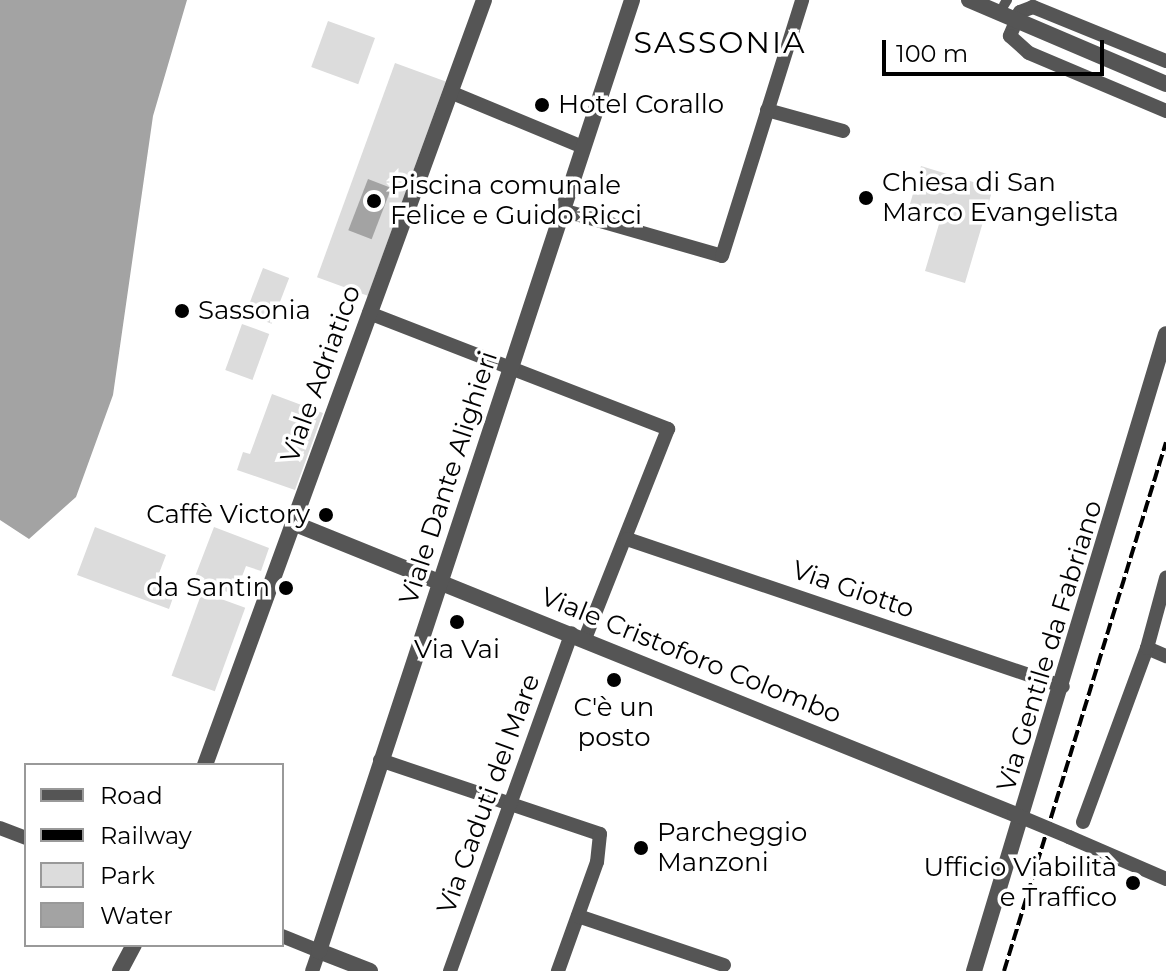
<!DOCTYPE html>
<html>
<head>
<meta charset="utf-8">
<style>
  body { margin:0 }
  #map { position:relative; width:1166px; height:971px; overflow:hidden; background:#fff; font-family:Montserrat,sans-serif }
  div>[style] { position:absolute }
  [style*='--x'] { left:calc(var(--x)*1px); top:calc(var(--y)*1px); width:calc(var(--w)*1px); rotate:calc(var(--a)*1deg) }
  .green>* { inset:0; background:#dcdcdc; transform-origin:0 0 }
  .water>* { inset:0; background:#a3a3a3; transform-origin:0 0 }
  .pedestrian>* { height:10px; margin:-5px; padding:0 5px; transform-origin:5px; border-radius:5px; background:#555 }
  .minor>* { height:14px; margin:-7px; padding:0 7px; transform-origin:7px; border-radius:7px; background:#555 }
  .tertiary>* { height:16px; margin:-8px; padding:0 8px; transform-origin:8px; border-radius:8px; background:#555 }
  .rail>* { height:4px; margin-top:-2px; transform-origin:0; background:repeating-linear-gradient(90deg,#000 0 12px,transparent 0 16px) }
  .minor-bridge>* { height:14px; margin:-7px; padding:0 7px; transform-origin:7px; border-radius:7px; background:#555 }
  .dots>* { width:22px; height:22px; translate:-50% -50%; box-sizing:border-box; border:4px solid #fff; border-radius:50% }
  span { translate:-50% -50%; white-space:nowrap; text-align:center; line-height:1.15; -webkit-text-stroke:7px #fff; paint-order:stroke }
  .poi-label { font-size:26px; color:#000 }
  .left { translate:0 -50%; text-align:left }
  .right { translate:-100% -50%; text-align:right }
  .street-label { font-size:26px; color:#000 }
  .quarter-label { font-size:30px; color:#000; letter-spacing:2px }
  .legend { position:absolute; left:24px; top:763px; width:260px; height:184px; box-sizing:border-box; background:#fff; border:2px solid #999; margin:0; padding:10px 14px; list-style:none; font-size:24px; color:#000 }
  .legend li { display:flex; align-items:center; gap:16px; height:40px }
  .legend b { width:40px; border:2px solid #999 }
  .scale { position:absolute; left:882px; top:40px; width:222px; height:36px; box-sizing:border-box; border:4px solid #000; border-top:0; padding-left:10px; font-size:24px; line-height:28px; white-space:nowrap; color:#000; -webkit-text-stroke:6px #fff; paint-order:stroke }
</style>
</head>
<body>
<div id="map">
  <div class="green">
    <i style="left:328px;top:21px;width:50px;height:49px;rotate:20deg"></i>
    <i style="left:395px;top:63px;width:54px;height:228px;rotate:20deg"></i>
    <i style="clip-path:polygon(921px 166px,993px 188px,965px 283px,925px 271px,942px 214px,910px 204px)"></i>
    <i style="left:263px;top:268px;width:28px;height:49px;rotate:21deg"></i>
    <i style="left:242px;top:324px;width:29px;height:49px;rotate:20deg"></i>
    <i style="clip-path:polygon(272px 394px,323px 413px,295px 490px,237px 470px,243px 452px,250px 454px)"></i>
    <i style="clip-path:polygon(95px 527px,166px 555px,155px 584px,175px 592px,169px 609px,77px 575px)"></i>
    <i style="clip-path:polygon(214px 527px,269px 548px,261px 571px,246px 566px,235px 595px,194px 579px)"></i>
    <i style="left:202px;top:592px;width:46px;height:89px;rotate:20deg"></i>
  </div>
  <div class="water">
    <i style="clip-path:polygon(0 0,187px 0,153px 116px,113px 395px,76px 497px,29px 539px,0 520px)"></i>
    <i style="left:368px;top:179px;width:25px;height:55px;rotate:21deg"></i>
  </div>
  <div class="pedestrian">
    <i style="--x:1004;--y:5;--w:6;--a:-59"></i>
  </div>
  <div class="minor">
    <i style="--x:1166;--y:61;--w:144;--a:-157.9"></i>
    <i style="--x:1033;--y:7;--w:14;--a:159"></i>
    <i style="--x:1020;--y:12;--w:26;--a:113"></i>
    <i style="--x:1010;--y:36;--w:25;--a:42"></i>
    <i style="--x:1029;--y:53;--w:149;--a:22.9"></i>
    <i style="--x:450;--y:92;--w:144;--a:22.5"></i>
    <i style="--x:767;--y:110;--w:79;--a:15.4"></i>
    <i style="--x:562;--y:210;--w:166;--a:16"></i>
    <i style="--x:722;--y:256;--w:268;--a:-72.6"></i>
    <i style="--x:369;--y:313;--w:321;--a:21.2"></i>
    <i style="--x:668;--y:429;--w:226;--a:111.6"></i>
    <i style="--x:627;--y:539;--w:460;--a:18.7"></i>
    <i style="--x:1147;--y:648;--w:21;--a:23"></i>
    <i style="--x:380;--y:760;--w:232;--a:18.6"></i>
    <i style="--x:600;--y:834;--w:28;--a:96"></i>
    <i style="--x:597;--y:862;--w:116;--a:109.7"></i>
    <i style="--x:1083;--y:822;--w:185;--a:-69.8"></i>
    <i style="--x:1147;--y:648;--w:73;--a:-74.8"></i>
    <i style="--x:0;--y:828;--w:28;--a:21"></i>
    <i style="--x:1069;--y:837;--w:106;--a:23.4"></i>
    <i style="--x:578;--y:916;--w:154;--a:18.6"></i>
    <i style="--x:282;--y:936;--w:40;--a:22"></i>
    <i style="--x:319;--y:951;--w:21;--a:109"></i>
    <i style="--x:450;--y:971;--w:359;--a:-70.2"></i>
  </div>
  <div class="tertiary">
    <i style="--x:969;--y:0;--w:214;--a:23.1"></i>
    <i style="--x:293;--y:523;--w:778;--a:21.98"></i>
    <i style="--x:205;--y:765;--w:814;--a:-69.96"></i>
    <i style="--x:120;--y:971;--w:30;--a:-62"></i>
    <i style="--x:370;--y:971;--w:55;--a:-158.6"></i>
    <i style="--x:319;--y:951;--w:1001;--a:-71.78"></i>
    <i style="--x:974;--y:971;--w:665;--a:-73.23"></i>
  </div>
  <div class="rail">
    <i style="--x:1004;--y:971;--w:553;--a:-72.97"></i>
  </div>
  <div class="minor-bridge">
    <i style="--x:1014;--y:814;--w:60;--a:22.7"></i>
  </div>
  <div class="dots">
    <i style="left:542px;top:105px;background:#000"></i>
    <i style="left:866px;top:198px;background:#000"></i>
    <i style="left:374px;top:201px;background:#000"></i>
    <i style="left:182px;top:311px;background:#000"></i>
    <i style="left:326px;top:515px;background:#000"></i>
    <i style="left:286px;top:588px;background:#000"></i>
    <i style="left:457px;top:622px;background:#000"></i>
    <i style="left:614px;top:680px;background:#000"></i>
    <i style="left:641px;top:848px;background:#000"></i>
    <i style="left:1133px;top:883px;background:#000"></i>
  </div>
  <div class="poi-label">
    <span class="left" style="left:558px;top:105px">Hotel Corallo</span>
    <span class="left" style="left:882px;top:198px">Chiesa di San<br>Marco Evangelista</span>
    <span class="left" style="left:390px;top:201px">Piscina comunale<br>Felice e Guido Ricci</span>
    <span class="left" style="left:198px;top:311px">Sassonia</span>
    <span class="right" style="left:310px;top:515px">Caffè Victory</span>
    <span class="right" style="left:270px;top:588px">da Santin</span>
    <span style="left:457px;top:650px">Via Vai</span>
    <span style="left:614px;top:723px">C'è un<br>posto</span>
    <span class="left" style="left:657px;top:848px">Parcheggio<br>Manzoni</span>
    <span class="right" style="left:1117px;top:883px">Ufficio Viabilità<br>e Traffico</span>
  </div>
  <div class="street-label">
    <span style="left:321px;top:374px;rotate:-70deg">Viale Adriatico</span>
    <span style="left:449px;top:478px;rotate:-72deg">Viale Dante Alighieri</span>
    <span style="left:853px;top:590px;rotate:19deg">Via Giotto</span>
    <span style="left:1050px;top:646px;rotate:-73deg">Via Gentile da Fabriano</span>
    <span style="left:691px;top:656px;rotate:22deg">Viale Cristoforo Colombo</span>
    <span style="left:489px;top:794px;rotate:-70deg">Via Caduti del Mare</span>
  </div>
  <div class="quarter-label">
    <span style="left:720px;top:43px">SASSONIA</span>
  </div>
  <ul class="legend">
  <li><b style="height:10px;background:#555"></b>Road</li>
  <li><b style="height:10px;background:#000"></b>Railway</li>
  <li><b style="height:22px;background:#dcdcdc"></b>Park</li>
  <li><b style="height:22px;background:#a3a3a3"></b>Water</li>
  </ul>
  <div class="scale">100 m</div>
</div>
</body>
</html>
